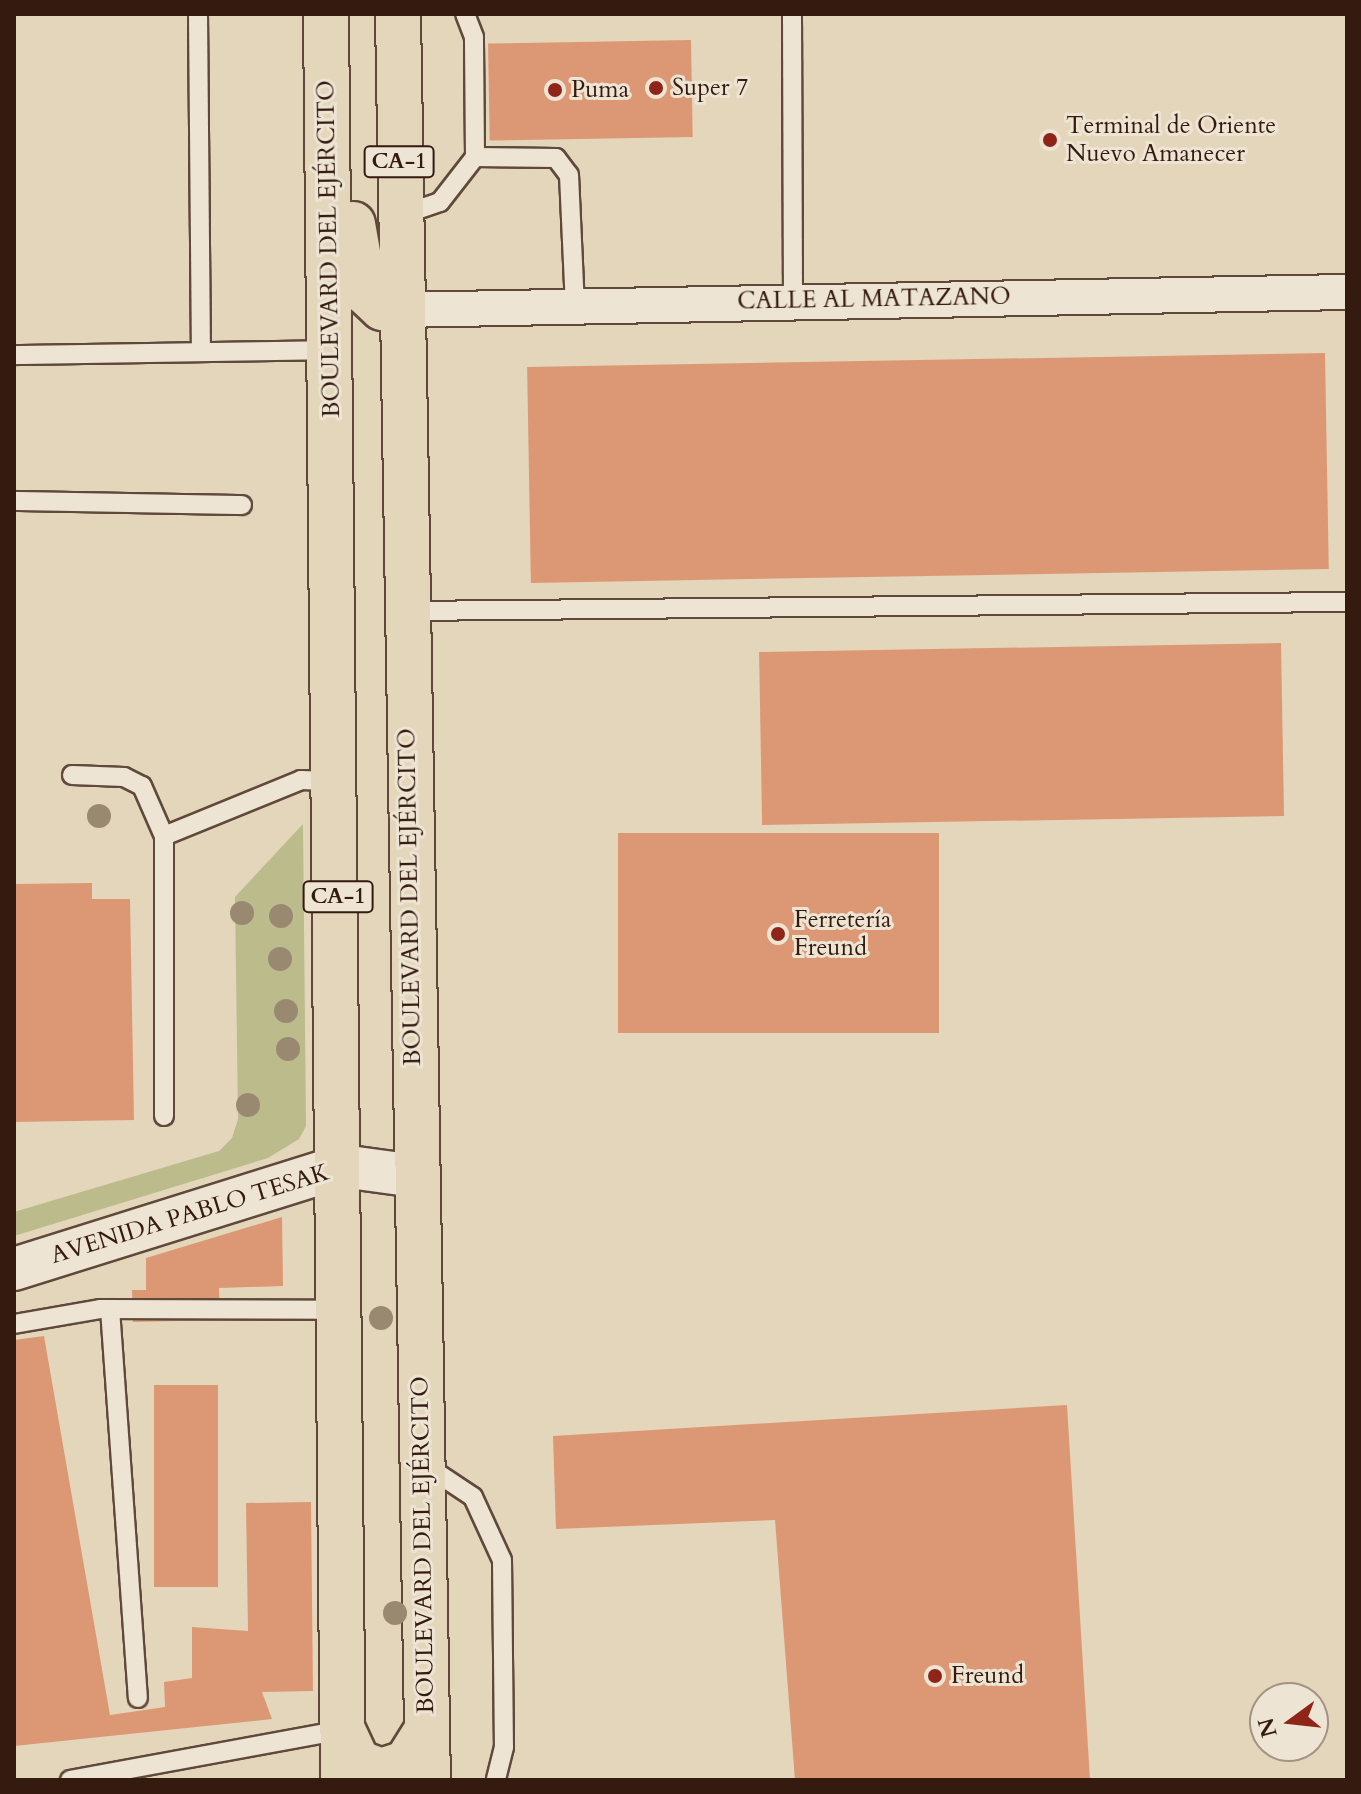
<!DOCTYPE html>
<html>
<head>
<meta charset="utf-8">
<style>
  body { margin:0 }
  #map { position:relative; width:1361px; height:1794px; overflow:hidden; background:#e3d6bb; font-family:Cardo,serif }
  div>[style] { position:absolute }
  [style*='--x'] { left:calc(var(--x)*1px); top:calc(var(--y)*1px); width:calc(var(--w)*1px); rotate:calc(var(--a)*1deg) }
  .green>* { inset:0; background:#bcbb8b }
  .building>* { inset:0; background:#dc9875; transform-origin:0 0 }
  .roads { filter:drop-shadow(2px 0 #60493a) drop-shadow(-2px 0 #60493a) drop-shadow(0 2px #60493a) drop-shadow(0 -2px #60493a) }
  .service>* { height:18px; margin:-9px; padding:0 9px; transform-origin:9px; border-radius:9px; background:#ede4d3 }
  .minor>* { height:34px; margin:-17px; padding:0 17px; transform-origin:17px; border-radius:17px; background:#ede4d3 }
  .tertiary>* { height:42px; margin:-21px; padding:0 21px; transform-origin:21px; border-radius:21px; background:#ede4d3 }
  .trunk>* { height:44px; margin:-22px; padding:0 22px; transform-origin:22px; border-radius:22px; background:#e3d6bb }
  .trees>* { width:24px; height:24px; margin:-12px; border-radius:50%; background:#998971 }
  .dots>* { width:22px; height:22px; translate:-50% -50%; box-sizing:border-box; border:4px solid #ede4d3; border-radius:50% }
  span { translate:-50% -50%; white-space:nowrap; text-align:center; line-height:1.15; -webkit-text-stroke:6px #ede4d3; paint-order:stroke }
  .shield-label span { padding:2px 6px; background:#ede4d3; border:2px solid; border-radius:6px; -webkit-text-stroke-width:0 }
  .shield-label { font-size:22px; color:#341a0f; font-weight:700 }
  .poi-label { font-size:24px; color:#341a0f }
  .left { translate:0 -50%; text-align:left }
  .street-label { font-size:24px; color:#341a0f }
  .frame { position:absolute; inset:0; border:16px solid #341a0f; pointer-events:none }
  .north { position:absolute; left:1249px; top:1682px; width:80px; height:80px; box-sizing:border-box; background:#ede4d3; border:2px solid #a39385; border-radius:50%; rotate:255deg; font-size:22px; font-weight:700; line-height:32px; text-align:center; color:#341a0f }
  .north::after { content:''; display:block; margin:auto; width:28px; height:36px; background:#8f2418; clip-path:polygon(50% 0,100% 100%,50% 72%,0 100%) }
</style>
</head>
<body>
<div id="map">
  <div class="green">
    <i style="clip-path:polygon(303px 824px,306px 1126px,299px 1139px,268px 1158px,14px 1236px,14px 1212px,219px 1151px,232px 1138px,238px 1119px,235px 897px)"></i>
  </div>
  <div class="building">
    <i style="left:691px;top:40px;width:97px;height:203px;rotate:89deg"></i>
    <i style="left:1325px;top:353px;width:216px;height:798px;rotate:89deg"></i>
    <i style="left:1281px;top:643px;width:173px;height:522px;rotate:89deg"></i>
    <i style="left:939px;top:833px;width:200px;height:321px;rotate:90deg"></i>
    <i style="clip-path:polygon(92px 883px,92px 899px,130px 899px,134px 1120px,14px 1122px,14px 884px)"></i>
    <i style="clip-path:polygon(282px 1217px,283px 1286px,219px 1288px,220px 1320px,133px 1322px,132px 1290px,146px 1290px,146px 1258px)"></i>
    <i style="clip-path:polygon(44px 1336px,110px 1715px,165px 1707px,164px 1682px,192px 1678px,192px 1627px,248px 1631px,246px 1503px,311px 1502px,313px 1691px,262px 1692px,272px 1719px,14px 1746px,14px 1340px)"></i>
    <i style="left:154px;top:1385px;width:64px;height:202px"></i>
    <i style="clip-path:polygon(1067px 1405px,1090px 1780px,795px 1780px,775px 1520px,556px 1529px,553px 1436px)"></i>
  </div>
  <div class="roads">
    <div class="service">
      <i style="--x:198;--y:14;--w:338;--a:89.5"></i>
      <i style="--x:792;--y:14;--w:286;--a:89.8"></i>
      <i style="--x:475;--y:157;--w:81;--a:0.7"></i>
      <i style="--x:556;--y:158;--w:21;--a:53"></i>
      <i style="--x:569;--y:175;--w:130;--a:87.4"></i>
      <i style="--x:402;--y:215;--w:40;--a:-18.9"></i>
      <i style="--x:440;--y:202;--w:57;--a:-52.1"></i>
      <i style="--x:475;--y:157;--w:120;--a:-90.5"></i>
      <i style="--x:474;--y:37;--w:25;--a:-111"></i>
      <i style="--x:14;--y:355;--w:316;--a:-0.9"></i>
      <i style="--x:14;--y:501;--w:228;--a:1"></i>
      <i style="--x:406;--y:611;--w:941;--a:-0.55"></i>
      <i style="--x:72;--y:775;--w:52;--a:2.2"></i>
      <i style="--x:124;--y:777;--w:20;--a:27"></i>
      <i style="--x:142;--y:786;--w:55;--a:66.3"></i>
      <i style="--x:164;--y:836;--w:148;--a:-22.2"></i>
      <i style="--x:301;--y:780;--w:33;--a:2"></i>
      <i style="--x:164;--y:1116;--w:280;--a:-90"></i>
      <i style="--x:110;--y:1309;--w:390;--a:85.9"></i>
      <i style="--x:14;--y:1324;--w:87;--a:-9.9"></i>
      <i style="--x:100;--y:1309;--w:240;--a:0.2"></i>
      <i style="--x:422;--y:1463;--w:61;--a:33.7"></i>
      <i style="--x:473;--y:1497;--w:69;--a:65.3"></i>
      <i style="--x:502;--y:1560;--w:187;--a:89.4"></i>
      <i style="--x:504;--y:1747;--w:34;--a:104"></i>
      <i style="--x:70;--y:1780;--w:278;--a:-10.4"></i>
    </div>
    <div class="minor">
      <i style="--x:400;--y:310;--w:947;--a:-1.09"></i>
    </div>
    <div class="tertiary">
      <i style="--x:14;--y:1269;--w:344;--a:-17.4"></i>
      <i style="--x:342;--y:1166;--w:74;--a:7.8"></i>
    </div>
    <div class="trunk">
      <i style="--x:326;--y:14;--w:1766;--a:89.45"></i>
      <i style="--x:398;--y:14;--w:1766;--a:89.03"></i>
      <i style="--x:353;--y:224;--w:69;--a:80"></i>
      <i style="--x:365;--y:292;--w:23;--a:43"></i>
      <i style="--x:382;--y:308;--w:18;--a:6"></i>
      <i style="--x:343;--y:1730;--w:35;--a:65"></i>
      <i style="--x:358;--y:1762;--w:25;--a:21"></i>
      <i style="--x:381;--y:1771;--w:26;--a:-18"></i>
      <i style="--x:406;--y:1763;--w:39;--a:-58"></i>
    </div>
  </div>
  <div class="trees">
    <i style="left:99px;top:816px"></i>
    <i style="left:242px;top:913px"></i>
    <i style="left:281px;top:916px"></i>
    <i style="left:280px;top:959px"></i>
    <i style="left:286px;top:1011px"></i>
    <i style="left:288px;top:1049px"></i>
    <i style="left:248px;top:1105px"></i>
    <i style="left:381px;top:1318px"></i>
    <i style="left:395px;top:1613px"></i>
  </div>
  <div class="dots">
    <i style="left:656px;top:88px;background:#8f2418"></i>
    <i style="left:555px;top:90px;background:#8f2418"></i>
    <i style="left:1050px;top:140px;background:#8f2418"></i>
    <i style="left:778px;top:934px;background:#8f2418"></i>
    <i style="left:935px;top:1676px;background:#8f2418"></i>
  </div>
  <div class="shield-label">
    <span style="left:399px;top:162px">CA-1</span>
    <span style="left:338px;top:897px">CA-1</span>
  </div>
  <div class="poi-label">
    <span class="left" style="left:672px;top:88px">Super 7</span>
    <span class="left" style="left:571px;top:90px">Puma</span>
    <span class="left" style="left:1066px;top:140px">Terminal de Oriente<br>Nuevo Amanecer</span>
    <span class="left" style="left:794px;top:934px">Ferretería<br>Freund</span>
    <span class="left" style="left:951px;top:1676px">Freund</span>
  </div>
  <div class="street-label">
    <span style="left:329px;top:249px;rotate:-91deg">BOULEVARD DEL EJÉRCITO</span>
    <span style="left:874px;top:299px;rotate:-1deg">CALLE AL MATAZANO</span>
    <span style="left:410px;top:897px;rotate:-91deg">BOULEVARD DEL EJÉRCITO</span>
    <span style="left:190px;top:1214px;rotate:-17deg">AVENIDA PABLO TESAK</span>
    <span style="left:423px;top:1545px;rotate:-91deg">BOULEVARD DEL EJÉRCITO</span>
  </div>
  <div class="frame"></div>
  <div class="north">N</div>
</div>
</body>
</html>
